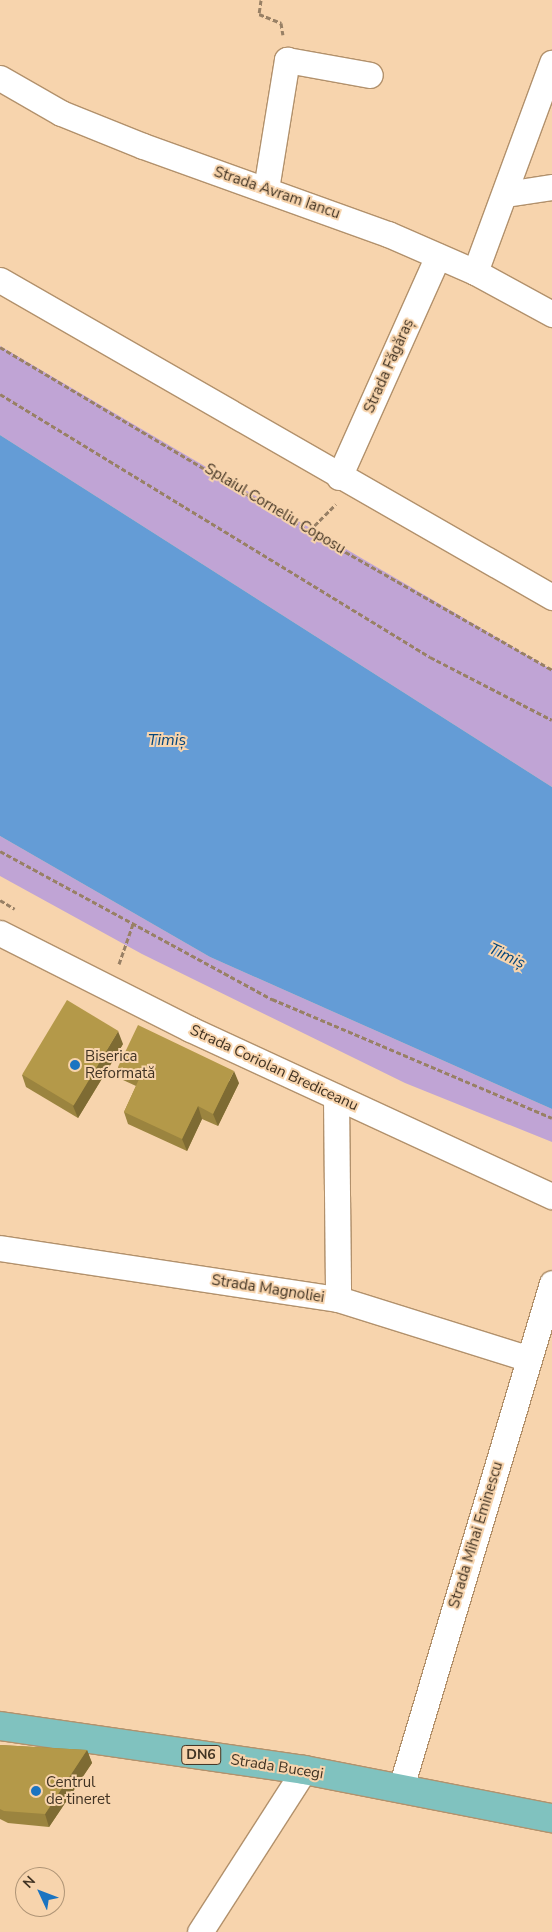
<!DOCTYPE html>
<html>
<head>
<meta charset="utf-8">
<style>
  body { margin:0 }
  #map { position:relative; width:552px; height:1932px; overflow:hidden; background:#f7d4ad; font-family:"Nunito Sans",sans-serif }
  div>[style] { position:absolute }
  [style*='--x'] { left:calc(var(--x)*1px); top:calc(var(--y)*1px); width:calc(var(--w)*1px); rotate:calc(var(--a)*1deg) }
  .green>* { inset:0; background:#c0a4d5 }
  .water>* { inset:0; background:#649cd6 }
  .path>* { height:3px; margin-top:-1.5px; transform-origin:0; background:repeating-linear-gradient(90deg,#988065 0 5px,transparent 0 7.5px) }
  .roads { filter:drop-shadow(1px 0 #b2916c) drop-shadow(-1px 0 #b2916c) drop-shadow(0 1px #b2916c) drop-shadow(0 -1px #b2916c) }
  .street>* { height:25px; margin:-12.5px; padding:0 12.5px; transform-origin:12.5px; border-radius:12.5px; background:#fff }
  .primary>* { height:28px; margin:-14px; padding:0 14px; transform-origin:14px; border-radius:14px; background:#80c2bf }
  .wall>* { inset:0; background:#9b843f }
  .shaded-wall>* { inset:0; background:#7e6b33 }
  .building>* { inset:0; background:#b49949; transform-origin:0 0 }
  .dots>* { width:14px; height:14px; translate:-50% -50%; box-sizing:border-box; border:2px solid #f7d4ad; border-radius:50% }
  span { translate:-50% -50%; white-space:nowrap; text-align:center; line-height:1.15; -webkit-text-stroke:4px #f7d4ad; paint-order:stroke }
  .shield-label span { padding:1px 4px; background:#f7d4ad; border:1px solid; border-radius:4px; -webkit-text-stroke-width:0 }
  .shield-label { font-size:14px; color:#413323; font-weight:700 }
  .street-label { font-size:15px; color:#413323 }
  .poi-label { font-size:15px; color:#413323 }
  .left { translate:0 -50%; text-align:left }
  .water-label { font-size:16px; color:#06477c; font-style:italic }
  .north { position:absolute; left:15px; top:1867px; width:50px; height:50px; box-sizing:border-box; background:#f7d4ad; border:1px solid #ae9476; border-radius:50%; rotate:313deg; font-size:14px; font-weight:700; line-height:20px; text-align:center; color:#413323 }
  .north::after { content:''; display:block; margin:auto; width:18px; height:22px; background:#1b74c1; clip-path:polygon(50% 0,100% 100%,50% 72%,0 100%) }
</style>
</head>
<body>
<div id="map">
  <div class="green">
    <i style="clip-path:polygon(0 346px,552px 670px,552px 787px,0 435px)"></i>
    <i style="clip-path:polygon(0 836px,210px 957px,552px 1109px,552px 1142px,405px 1083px,142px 954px,0 876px)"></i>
  </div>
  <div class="water">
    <i style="clip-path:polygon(0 435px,552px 787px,552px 1109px,210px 957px,0 836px)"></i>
  </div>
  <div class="path">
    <i style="--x:261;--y:0;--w:14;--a:98"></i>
    <i style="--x:259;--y:14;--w:24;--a:22"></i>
    <i style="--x:281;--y:23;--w:12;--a:81"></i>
    <i style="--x:0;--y:347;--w:341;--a:30.8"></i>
    <i style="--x:293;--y:522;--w:298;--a:29.7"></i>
    <i style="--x:0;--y:394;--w:504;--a:31.45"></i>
    <i style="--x:430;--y:657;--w:137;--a:27.3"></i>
    <i style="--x:309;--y:531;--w:38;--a:-45"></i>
    <i style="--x:0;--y:851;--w:310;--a:28.6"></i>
    <i style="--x:272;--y:999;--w:304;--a:23"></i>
    <i style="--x:0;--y:900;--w:17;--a:31"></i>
    <i style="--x:119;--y:964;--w:42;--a:-70.7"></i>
  </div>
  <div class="roads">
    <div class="street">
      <i style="--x:0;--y:78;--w:70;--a:29.8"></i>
      <i style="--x:61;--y:113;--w:88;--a:21.9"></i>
      <i style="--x:143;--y:146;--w:260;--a:19.8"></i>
      <i style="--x:388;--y:234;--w:95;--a:23.6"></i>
      <i style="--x:475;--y:272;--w:88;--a:28.6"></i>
      <i style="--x:266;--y:189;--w:131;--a:-80.8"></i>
      <i style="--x:287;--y:60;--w:84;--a:10.2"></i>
      <i style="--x:506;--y:194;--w:47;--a:-8.7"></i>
      <i style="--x:475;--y:272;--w:223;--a:-69.8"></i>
      <i style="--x:0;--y:280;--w:637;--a:29.87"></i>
      <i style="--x:339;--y:477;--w:242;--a:-65.9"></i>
      <i style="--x:0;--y:933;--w:213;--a:26.8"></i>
      <i style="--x:190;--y:1029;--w:399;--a:24.8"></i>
      <i style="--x:336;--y:1097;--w:202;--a:89.4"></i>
      <i style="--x:0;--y:1248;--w:342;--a:8.6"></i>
      <i style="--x:338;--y:1299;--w:200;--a:17.4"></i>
      <i style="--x:401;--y:1787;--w:526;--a:-73.32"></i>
      <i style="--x:200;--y:1932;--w:193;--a:-57.3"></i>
    </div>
    <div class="primary">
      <i style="--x:0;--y:1726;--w:307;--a:8.2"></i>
      <i style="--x:304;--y:1770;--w:253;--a:11"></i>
    </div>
  </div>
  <div class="wall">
    <i style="clip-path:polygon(123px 1044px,78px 1118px,26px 1087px,22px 1075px)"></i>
    <i style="clip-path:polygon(118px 1067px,239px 1083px,218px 1126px,202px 1119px,187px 1151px,128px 1124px,124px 1112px,136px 1086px,123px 1080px)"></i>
    <i style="clip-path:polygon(0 1745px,87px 1750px,92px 1763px,49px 1827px,8px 1823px,0 1819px)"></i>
  </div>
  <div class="shaded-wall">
    <i style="clip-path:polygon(118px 1031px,123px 1044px,78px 1118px,73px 1106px)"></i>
    <i style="clip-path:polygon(234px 1071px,239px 1083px,218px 1126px,213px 1114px)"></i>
    <i style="clip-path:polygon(198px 1106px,202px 1119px,187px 1151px,182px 1139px)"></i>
    <i style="clip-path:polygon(87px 1750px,92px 1763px,49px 1827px,45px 1814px)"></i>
  </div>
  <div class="building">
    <i style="left:67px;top:1000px;width:60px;height:87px;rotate:31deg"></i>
    <i style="clip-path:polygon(138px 1025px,234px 1071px,213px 1114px,198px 1106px,182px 1139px,124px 1112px,140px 1077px,118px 1067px)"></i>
    <i style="clip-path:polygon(0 1745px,87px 1750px,45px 1814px,4px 1811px,0 1809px)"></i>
  </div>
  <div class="dots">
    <i style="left:75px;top:1065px;background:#1b74c1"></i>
    <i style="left:36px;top:1791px;background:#1b74c1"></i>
  </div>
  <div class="shield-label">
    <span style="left:201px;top:1755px">DN6</span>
  </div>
  <div class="street-label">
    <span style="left:277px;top:193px;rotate:19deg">Strada Avram Iancu</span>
    <span style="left:389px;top:366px;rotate:-66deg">Strada Făgăraș</span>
    <span style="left:275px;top:509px;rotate:31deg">Splaiul Corneliu Coposu</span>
    <span style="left:274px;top:1068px;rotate:25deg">Strada Coriolan Brediceanu</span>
    <span style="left:268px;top:1289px;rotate:9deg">Strada Magnoliei</span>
    <span style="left:476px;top:1535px;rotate:-73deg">Strada Mihai Eminescu</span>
    <span style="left:277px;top:1767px;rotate:9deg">Strada Bucegi</span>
  </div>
  <div class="poi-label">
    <span class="left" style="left:85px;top:1065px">Biserica<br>Reformată</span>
    <span class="left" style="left:46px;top:1791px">Centrul<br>de tineret</span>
  </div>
  <div class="water-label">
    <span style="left:167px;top:740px">Timiș</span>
    <span style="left:507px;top:956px;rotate:26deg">Timiș</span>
  </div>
  <div class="north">N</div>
</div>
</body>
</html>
